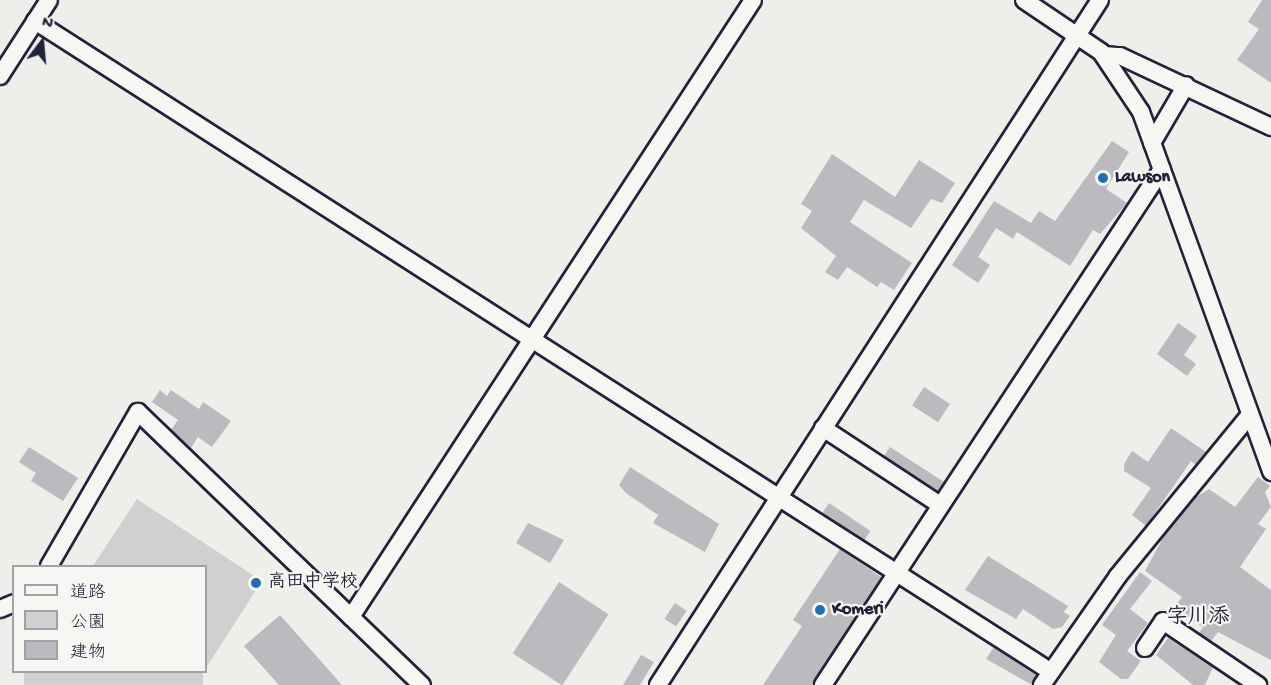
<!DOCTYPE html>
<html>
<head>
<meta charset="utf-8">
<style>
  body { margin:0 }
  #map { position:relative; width:1271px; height:685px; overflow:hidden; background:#eeeeeb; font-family:"Gochi Hand","Klee One",sans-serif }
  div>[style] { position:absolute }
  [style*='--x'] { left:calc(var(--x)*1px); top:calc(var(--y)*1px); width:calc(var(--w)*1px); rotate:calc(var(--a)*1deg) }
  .green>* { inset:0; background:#d0d0d1; transform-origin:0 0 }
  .building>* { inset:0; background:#bbbbbf; transform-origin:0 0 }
  .roads { filter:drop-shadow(2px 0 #22223b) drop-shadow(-2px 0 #22223b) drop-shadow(0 2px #22223b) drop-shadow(0 -2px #22223b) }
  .minor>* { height:16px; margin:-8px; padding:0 8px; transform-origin:8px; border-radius:8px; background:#f6f6f2 }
  .dots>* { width:16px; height:16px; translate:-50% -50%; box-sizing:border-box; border:3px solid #f6f6f2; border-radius:50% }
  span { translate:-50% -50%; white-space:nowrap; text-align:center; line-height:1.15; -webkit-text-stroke:4.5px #f6f6f2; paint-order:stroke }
  .poi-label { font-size:18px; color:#22223b; font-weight:700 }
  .left { translate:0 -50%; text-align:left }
  .quarter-label { font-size:21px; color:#22223b; font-weight:700 }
  .legend { position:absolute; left:12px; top:565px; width:195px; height:108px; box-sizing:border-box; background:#f6f6f2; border:2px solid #a1a1a9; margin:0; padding:8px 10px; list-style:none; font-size:18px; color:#22223b }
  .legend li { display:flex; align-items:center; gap:12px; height:30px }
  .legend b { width:30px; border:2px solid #a1a1a9 }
  .north { position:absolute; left:12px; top:12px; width:60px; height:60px; -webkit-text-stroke:4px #f6f6f2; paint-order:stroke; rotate:16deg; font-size:16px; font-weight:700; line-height:24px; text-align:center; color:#22223b }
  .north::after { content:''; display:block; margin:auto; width:21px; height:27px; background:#22223b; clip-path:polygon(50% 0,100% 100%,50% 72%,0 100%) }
</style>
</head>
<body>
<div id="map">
  <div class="green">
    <i style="clip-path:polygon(137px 499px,262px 581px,206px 668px,206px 566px,93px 566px)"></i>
    <i style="left:24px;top:672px;width:179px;height:15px"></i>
  </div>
  <div class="building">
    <i style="clip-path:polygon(1262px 0,1271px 0,1271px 83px,1237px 60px,1259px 29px,1248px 22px)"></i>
    <i style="clip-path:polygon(1112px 141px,1129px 152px,1106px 189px,1127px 203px,1100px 234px,1093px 230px,1070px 266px,1017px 232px,1013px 239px,996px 228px,978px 257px,990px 265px,978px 283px,952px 265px,994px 201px,1031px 223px,1039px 211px,1055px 221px)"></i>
    <i style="clip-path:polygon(832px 154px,895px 197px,919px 160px,955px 183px,942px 203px,931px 199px,911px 228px,864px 200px,850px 222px,912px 263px,894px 290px,881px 282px,877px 287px,847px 267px,838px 280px,825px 272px,836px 256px,801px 228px,812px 211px,801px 204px)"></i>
    <i style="clip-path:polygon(1178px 323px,1197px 336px,1184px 355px,1196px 364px,1187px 376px,1157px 354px)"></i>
    <i style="left:924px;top:387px;width:31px;height:22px;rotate:33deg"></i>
    <i style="clip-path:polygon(160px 390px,167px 396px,171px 390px,199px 409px,203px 402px,231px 421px,212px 447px,198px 437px,191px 448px,171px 430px,178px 420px,152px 402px)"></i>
    <i style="clip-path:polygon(1171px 428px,1206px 452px,1196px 465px,1191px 461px,1146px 526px,1132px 515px,1151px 488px,1124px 471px,1124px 464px,1132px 451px,1148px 462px)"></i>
    <i style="clip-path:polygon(29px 447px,78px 478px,63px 501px,31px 481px,36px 473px,19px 462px)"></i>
    <i style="left:890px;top:447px;width:64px;height:11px;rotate:33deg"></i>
    <i style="clip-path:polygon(630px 467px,719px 524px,705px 552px,653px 523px,658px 515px,626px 493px,619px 485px)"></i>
    <i style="clip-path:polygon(1258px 477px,1270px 486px,1265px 492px,1271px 507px,1258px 524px,1266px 529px,1240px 567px,1271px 590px,1271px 660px,1218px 632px,1211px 641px,1199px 633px,1203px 627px,1174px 608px,1182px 597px,1145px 571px,1163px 538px,1196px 497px,1209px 489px,1235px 507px)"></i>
    <i style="left:829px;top:503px;width:50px;height:12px;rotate:34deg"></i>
    <i style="clip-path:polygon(528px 523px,564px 540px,550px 563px,516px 543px)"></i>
    <i style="clip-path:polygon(840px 549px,881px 577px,813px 685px,763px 685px,802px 626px,793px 620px)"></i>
    <i style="clip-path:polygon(988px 556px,1068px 606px,1064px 612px,1070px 616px,1062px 627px,1053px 629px,1023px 609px,1016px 619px,965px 590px)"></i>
    <i style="clip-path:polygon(1140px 572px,1152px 581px,1130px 609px,1148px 623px,1127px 651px,1141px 661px,1128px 679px,1121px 679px,1099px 662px,1116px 635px,1102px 625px)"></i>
    <i style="left:559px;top:582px;width:59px;height:85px;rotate:33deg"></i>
    <i style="left:675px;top:603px;width:14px;height:19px;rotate:34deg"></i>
    <i style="clip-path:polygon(280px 615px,342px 685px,279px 685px,244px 646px)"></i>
    <i style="clip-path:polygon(1168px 638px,1213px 667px,1205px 685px,1193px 685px,1156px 655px)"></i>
    <i style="clip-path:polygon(994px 647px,1036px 675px,1032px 685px,986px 659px)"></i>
    <i style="clip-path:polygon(641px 655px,654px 662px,640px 685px,623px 685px)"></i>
  </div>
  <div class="roads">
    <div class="minor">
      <i style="--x:1024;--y:0;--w:93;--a:34"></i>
      <i style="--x:1101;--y:52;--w:72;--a:56.3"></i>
      <i style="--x:1141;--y:112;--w:383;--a:70.1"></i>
      <i style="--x:35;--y:21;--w:1205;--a:32.64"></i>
      <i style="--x:1104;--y:55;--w:16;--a:4"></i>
      <i style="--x:1120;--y:56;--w:167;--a:25.2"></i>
      <i style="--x:0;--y:76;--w:90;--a:-57.2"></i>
      <i style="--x:1152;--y:143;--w:67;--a:-59.6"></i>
      <i style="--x:823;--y:428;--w:140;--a:33.3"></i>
      <i style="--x:49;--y:566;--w:178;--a:-60"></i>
      <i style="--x:138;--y:412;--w:394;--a:43.9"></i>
      <i style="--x:0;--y:609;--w:15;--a:-23"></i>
      <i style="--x:351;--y:617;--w:736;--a:-56.91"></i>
      <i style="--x:1145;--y:648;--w:32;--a:-56"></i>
      <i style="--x:1163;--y:621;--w:115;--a:34"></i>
      <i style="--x:658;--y:685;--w:815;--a:-57.17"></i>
      <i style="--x:823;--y:685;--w:617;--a:-56.7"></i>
      <i style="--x:1042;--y:685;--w:133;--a:-55.1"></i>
      <i style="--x:1118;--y:576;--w:208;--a:-50.7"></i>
    </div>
  </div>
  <div class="dots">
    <i style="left:1103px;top:178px;background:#1f6fb2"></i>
    <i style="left:256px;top:583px;background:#1f6fb2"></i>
    <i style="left:820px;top:610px;background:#1f6fb2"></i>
  </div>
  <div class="poi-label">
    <span class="left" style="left:1115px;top:178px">Lawson</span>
    <span class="left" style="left:268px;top:583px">高田中学校</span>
    <span class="left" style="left:832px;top:610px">Komeri</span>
  </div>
  <div class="quarter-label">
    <span style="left:1198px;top:619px">字川添</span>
  </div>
  <ul class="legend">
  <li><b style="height:8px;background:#f6f6f2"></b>道路</li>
  <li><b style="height:16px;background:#d0d0d1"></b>公園</li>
  <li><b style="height:16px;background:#bbbbbf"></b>建物</li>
  </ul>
  <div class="north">N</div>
</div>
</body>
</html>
